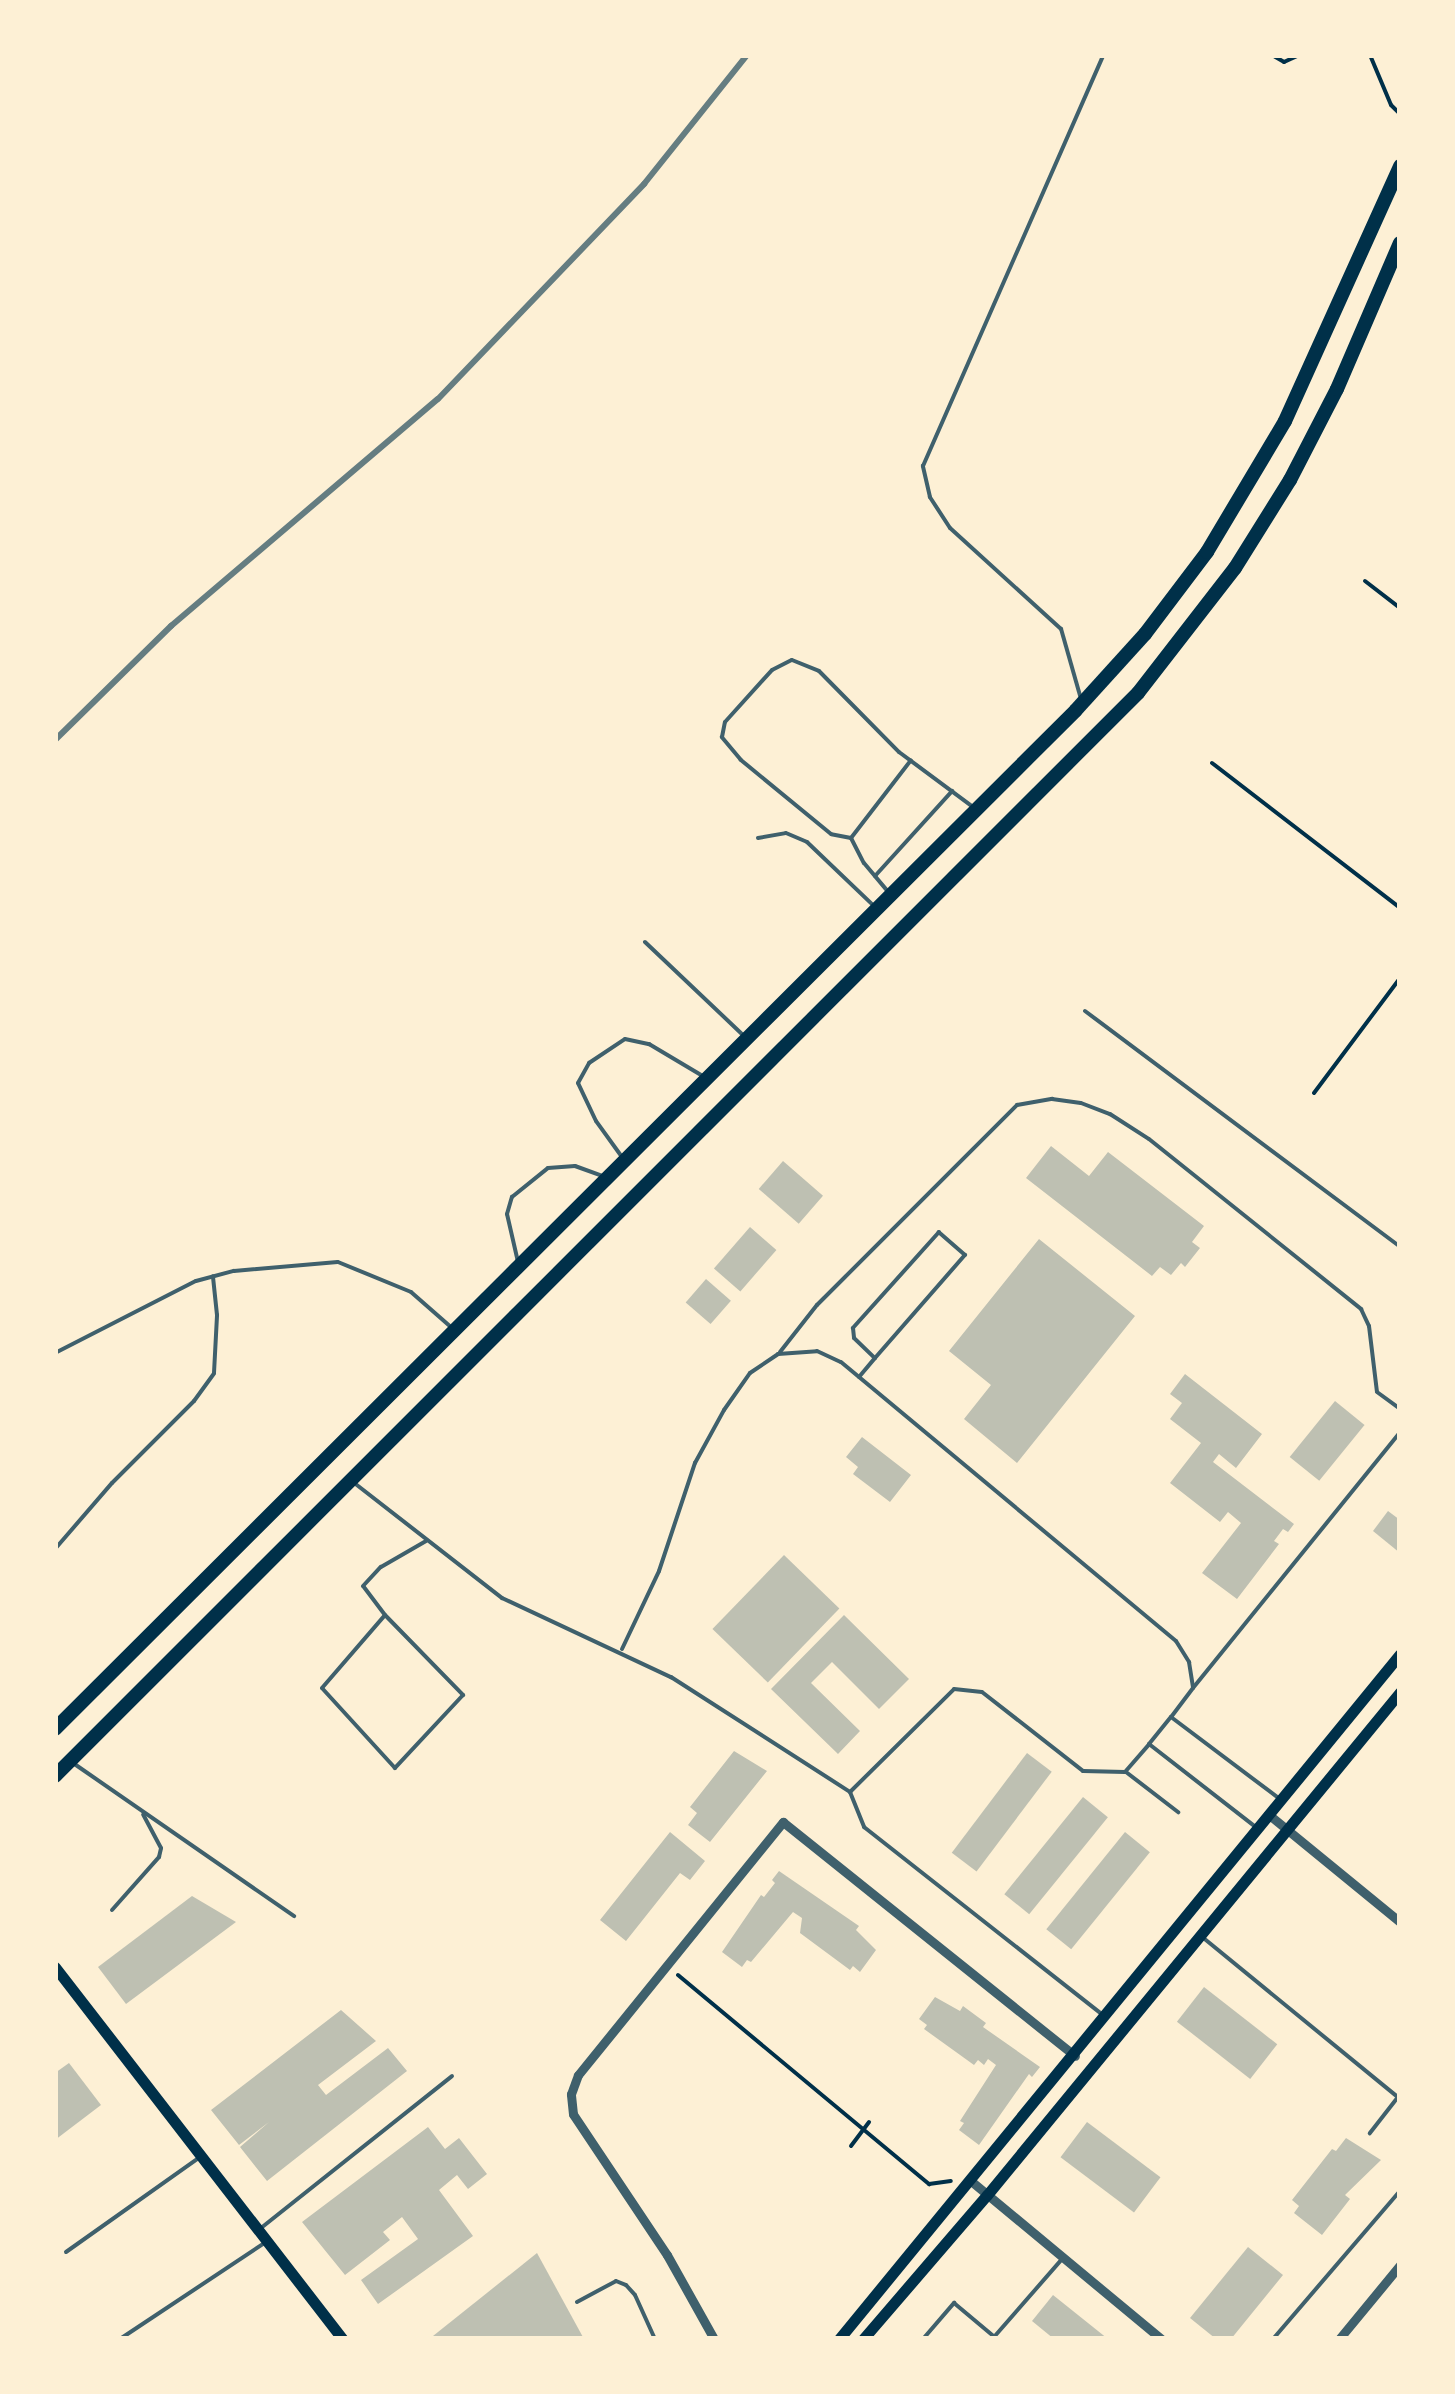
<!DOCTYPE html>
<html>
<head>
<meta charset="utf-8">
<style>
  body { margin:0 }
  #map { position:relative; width:1455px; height:2394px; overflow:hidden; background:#fdf0d5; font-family:"Noto Serif",serif }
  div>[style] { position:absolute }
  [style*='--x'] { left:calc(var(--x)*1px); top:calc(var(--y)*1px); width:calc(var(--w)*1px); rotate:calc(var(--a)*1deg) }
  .building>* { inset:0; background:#bec0b2; transform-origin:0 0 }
  .path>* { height:4px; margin:-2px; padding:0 2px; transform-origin:2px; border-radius:2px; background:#003049 }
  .service>* { height:4px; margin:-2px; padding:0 2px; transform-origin:2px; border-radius:2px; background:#3f606c }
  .minor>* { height:9px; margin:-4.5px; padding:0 4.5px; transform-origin:4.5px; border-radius:4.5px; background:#3f606c }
  .secondary>* { height:11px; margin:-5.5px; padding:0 5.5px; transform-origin:5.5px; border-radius:5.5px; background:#003049 }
  .primary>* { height:14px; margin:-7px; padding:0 7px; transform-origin:7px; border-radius:7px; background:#003049 }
  .rail>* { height:6px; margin:-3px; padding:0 3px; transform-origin:3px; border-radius:3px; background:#657d81 }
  span { translate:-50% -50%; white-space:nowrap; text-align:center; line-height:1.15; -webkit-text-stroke:10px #fdf0d5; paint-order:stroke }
  .frame { position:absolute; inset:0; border:58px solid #fdf0d5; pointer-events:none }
</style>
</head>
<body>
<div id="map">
  <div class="building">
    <i style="clip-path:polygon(1051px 1146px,1089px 1176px,1108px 1152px,1204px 1226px,1192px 1242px,1200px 1248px,1185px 1267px,1181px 1263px,1171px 1275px,1160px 1267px,1152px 1276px,1026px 1178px)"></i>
    <i style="left:783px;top:1161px;width:53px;height:37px;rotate:41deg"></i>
    <i style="left:750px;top:1227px;width:35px;height:55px;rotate:41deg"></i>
    <i style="clip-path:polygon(1039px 1239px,1135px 1316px,1017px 1463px,964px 1419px,991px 1385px,949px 1351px)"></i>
    <i style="left:706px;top:1279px;width:33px;height:31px;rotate:41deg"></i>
    <i style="clip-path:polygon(1185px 1374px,1262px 1434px,1236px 1468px,1219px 1454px,1213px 1462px,1294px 1524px,1288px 1532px,1283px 1529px,1274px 1541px,1279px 1544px,1237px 1599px,1202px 1573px,1241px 1523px,1228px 1512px,1220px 1522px,1170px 1483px,1201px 1443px,1170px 1419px,1182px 1403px,1170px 1394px)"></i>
    <i style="left:1335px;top:1401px;width:38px;height:72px;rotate:39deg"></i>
    <i style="clip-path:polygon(862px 1437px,911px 1475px,890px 1502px,853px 1474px,858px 1467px,846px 1457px)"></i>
    <i style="clip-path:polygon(1388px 1511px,1400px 1520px,1400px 1553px,1373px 1531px)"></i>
    <i style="left:784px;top:1555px;width:77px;height:103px;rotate:44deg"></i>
    <i style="clip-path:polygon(844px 1615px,909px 1679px,879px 1709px,832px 1662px,811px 1683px,860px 1731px,838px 1754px,771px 1689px)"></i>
    <i style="clip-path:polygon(734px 1751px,767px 1771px,710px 1842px,688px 1825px,697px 1813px,690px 1807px)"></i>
    <i style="left:1027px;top:1753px;width:31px;height:125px;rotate:37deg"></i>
    <i style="left:1083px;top:1797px;width:32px;height:125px;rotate:39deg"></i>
    <i style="clip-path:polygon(670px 1832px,705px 1861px,690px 1880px,680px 1873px,626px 1941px,600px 1920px)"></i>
    <i style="left:1125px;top:1832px;width:32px;height:125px;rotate:39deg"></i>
    <i style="clip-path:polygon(779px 1871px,859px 1926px,856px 1930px,876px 1950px,860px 1972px,853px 1966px,850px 1970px,800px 1933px,802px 1918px,793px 1912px,751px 1962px,747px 1960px,742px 1967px,722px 1952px,761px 1895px,764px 1897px,775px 1883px,772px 1880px)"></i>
    <i style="clip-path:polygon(192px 1896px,236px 1922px,126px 2004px,98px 1967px)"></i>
    <i style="left:1204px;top:1987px;width:93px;height:44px;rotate:38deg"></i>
    <i style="clip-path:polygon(935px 1997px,960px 2011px,963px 2006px,986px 2023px,983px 2027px,1040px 2067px,1032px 2077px,1029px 2074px,979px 2145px,959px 2130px,964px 2123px,960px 2121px,996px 2065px,988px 2059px,984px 2065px,978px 2060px,974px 2065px,924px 2029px,927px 2025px,919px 2019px)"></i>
    <i style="clip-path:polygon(341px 2010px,376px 2041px,318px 2085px,326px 2095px,388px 2048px,407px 2071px,267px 2181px,240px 2147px,269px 2122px,239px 2145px,211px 2110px)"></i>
    <i style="clip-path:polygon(69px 2063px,101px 2105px,55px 2140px,55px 2073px)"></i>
    <i style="left:1087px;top:2122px;width:92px;height:44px;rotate:37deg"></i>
    <i style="clip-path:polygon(428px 2127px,445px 2149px,459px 2138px,487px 2174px,468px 2189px,457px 2175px,439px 2190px,473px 2236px,378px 2304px,361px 2280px,418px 2239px,402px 2217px,383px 2232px,390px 2240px,345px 2275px,302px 2222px)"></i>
    <i style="clip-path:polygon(1346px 2138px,1381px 2160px,1345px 2195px,1350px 2199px,1322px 2235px,1294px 2213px,1299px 2206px,1292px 2200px,1332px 2149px,1336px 2151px)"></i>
    <i style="clip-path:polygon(1248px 2247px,1283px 2275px,1231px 2339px,1216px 2339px,1190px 2318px)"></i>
    <i style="clip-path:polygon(537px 2253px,584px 2339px,436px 2339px,433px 2336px)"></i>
    <i style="clip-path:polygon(1053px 2295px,1108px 2339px,1054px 2339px,1032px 2321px)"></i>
  </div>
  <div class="path">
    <i style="--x:1272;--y:55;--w:14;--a:30"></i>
    <i style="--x:1284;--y:62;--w:17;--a:-25"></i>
    <i style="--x:1370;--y:55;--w:54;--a:67.2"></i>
    <i style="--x:1391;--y:105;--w:13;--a:45"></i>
    <i style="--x:1365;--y:581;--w:44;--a:37.6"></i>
    <i style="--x:1212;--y:763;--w:237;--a:37.6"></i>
    <i style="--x:1314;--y:1093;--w:144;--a:-53.2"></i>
    <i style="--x:678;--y:1975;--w:327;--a:39.8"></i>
    <i style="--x:929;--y:2184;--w:22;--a:-8"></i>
    <i style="--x:851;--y:2146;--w:30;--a:-53"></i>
  </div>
  <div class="service">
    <i style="--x:1081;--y:699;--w:73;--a:-105.9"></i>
    <i style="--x:1061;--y:629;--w:150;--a:-137.7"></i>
    <i style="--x:950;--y:528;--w:37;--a:-123"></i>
    <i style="--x:930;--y:497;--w:32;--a:-103"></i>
    <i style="--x:923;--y:466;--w:449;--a:-66.3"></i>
    <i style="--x:758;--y:838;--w:28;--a:-10"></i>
    <i style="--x:786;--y:833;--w:23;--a:23"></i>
    <i style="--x:807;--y:842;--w:91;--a:43.7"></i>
    <i style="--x:851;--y:838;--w:20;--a:-169"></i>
    <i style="--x:831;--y:834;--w:117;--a:-140.6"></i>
    <i style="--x:741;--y:760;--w:30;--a:-130"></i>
    <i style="--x:722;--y:737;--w:15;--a:-79"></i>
    <i style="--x:725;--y:722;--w:70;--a:-47.9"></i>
    <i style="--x:772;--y:670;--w:22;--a:-27"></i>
    <i style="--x:792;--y:660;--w:29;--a:22"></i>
    <i style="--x:819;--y:671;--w:114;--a:45.4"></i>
    <i style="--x:899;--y:752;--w:92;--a:36.6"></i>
    <i style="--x:851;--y:838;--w:98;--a:-52.4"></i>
    <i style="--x:851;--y:838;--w:28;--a:63"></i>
    <i style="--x:864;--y:863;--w:38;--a:50"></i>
    <i style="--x:875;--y:876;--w:115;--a:-47.8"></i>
    <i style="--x:645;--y:942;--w:135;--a:43.5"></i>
    <i style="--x:1085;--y:1011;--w:394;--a:36.8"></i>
    <i style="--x:622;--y:1157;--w:44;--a:-125.8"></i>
    <i style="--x:596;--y:1121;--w:42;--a:-115.3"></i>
    <i style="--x:578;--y:1083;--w:23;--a:-61"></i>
    <i style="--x:589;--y:1063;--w:43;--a:-33.7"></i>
    <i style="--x:625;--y:1039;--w:25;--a:12"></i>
    <i style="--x:649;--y:1044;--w:63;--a:30.7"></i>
    <i style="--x:518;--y:1262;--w:49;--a:-102.9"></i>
    <i style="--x:507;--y:1214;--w:18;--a:-74"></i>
    <i style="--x:512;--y:1197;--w:46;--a:-38.9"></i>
    <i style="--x:548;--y:1168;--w:27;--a:-4"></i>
    <i style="--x:575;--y:1166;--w:29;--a:20"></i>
    <i style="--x:780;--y:1352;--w:60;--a:-51.8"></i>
    <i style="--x:817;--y:1305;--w:283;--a:-45"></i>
    <i style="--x:1017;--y:1105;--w:36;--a:-10"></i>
    <i style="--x:1052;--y:1099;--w:29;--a:8"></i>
    <i style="--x:1081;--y:1103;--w:31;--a:21"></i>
    <i style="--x:1110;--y:1114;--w:46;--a:32.7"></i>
    <i style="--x:1149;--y:1139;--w:272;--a:38.7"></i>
    <i style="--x:1361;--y:1309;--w:19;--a:65"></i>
    <i style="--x:1369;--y:1326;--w:66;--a:83.1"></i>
    <i style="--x:1377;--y:1392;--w:29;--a:36"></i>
    <i style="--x:55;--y:1353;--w:158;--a:-27.1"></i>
    <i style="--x:196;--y:1281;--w:39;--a:-15"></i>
    <i style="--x:234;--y:1271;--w:104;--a:-4.9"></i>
    <i style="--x:338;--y:1262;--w:79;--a:22.3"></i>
    <i style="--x:411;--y:1292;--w:55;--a:41.3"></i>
    <i style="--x:859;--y:1377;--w:25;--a:-50"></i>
    <i style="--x:875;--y:1358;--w:137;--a:-48.9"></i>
    <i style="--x:965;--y:1255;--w:35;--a:-139"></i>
    <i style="--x:939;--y:1232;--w:129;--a:131.9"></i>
    <i style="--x:853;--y:1328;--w:10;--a:84"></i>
    <i style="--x:854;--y:1338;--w:29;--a:44"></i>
    <i style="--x:353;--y:1482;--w:189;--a:37.9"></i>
    <i style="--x:502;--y:1598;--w:187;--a:25.1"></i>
    <i style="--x:671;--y:1677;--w:213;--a:32.7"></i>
    <i style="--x:850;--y:1792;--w:146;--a:-44.7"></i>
    <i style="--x:954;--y:1689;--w:28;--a:6"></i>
    <i style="--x:982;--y:1692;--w:128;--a:38"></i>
    <i style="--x:1083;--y:1771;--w:42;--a:1.4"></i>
    <i style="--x:1125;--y:1772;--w:37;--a:-49"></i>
    <i style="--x:1149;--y:1744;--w:137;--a:37.9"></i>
    <i style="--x:55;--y:1549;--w:87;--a:-49.2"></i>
    <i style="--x:112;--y:1483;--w:116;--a:-45"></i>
    <i style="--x:194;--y:1401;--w:34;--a:-54"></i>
    <i style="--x:214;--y:1373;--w:58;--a:-87"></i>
    <i style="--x:217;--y:1315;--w:39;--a:-96"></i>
    <i style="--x:385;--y:1615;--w:112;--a:45.7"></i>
    <i style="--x:463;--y:1695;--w:100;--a:133"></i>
    <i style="--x:395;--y:1768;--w:108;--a:-132.4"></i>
    <i style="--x:322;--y:1688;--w:96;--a:-49.2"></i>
    <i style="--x:385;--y:1615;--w:36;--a:-127"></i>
    <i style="--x:363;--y:1586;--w:26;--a:-47"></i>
    <i style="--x:381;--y:1567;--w:52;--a:-30"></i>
    <i style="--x:622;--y:1649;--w:86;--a:-64.6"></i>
    <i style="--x:659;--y:1571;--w:114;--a:-71.6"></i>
    <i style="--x:695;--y:1463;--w:60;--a:-61.3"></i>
    <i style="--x:724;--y:1410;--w:45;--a:-54.9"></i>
    <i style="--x:750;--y:1373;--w:34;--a:-34"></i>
    <i style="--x:778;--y:1354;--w:39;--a:-4"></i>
    <i style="--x:817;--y:1351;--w:26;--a:25"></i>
    <i style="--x:841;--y:1362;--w:436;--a:39.8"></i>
    <i style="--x:1176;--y:1641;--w:25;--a:58"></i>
    <i style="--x:1189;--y:1662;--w:26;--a:81"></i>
    <i style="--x:1193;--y:1688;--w:36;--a:127"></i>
    <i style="--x:1171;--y:1717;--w:136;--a:37"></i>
    <i style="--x:1193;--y:1688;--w:329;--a:-51"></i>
    <i style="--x:1149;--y:1744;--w:35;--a:-51"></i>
    <i style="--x:73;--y:1763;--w:269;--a:34.7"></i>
    <i style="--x:1126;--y:1772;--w:66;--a:37.6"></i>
    <i style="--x:850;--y:1792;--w:38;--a:68"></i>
    <i style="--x:864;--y:1827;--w:303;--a:38.2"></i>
    <i style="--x:112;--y:1910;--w:71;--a:-48.4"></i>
    <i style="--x:159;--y:1857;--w:9;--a:-77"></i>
    <i style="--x:161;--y:1848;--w:38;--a:-118"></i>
    <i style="--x:1201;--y:1936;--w:254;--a:39.3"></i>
    <i style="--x:1398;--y:2097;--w:46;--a:127.9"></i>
    <i style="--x:261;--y:2228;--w:244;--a:-38.5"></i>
    <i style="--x:66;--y:2252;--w:164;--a:-35.3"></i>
    <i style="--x:577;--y:2302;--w:44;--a:-28.3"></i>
    <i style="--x:616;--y:2281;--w:11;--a:22"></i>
    <i style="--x:626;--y:2285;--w:13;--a:48"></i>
    <i style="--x:635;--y:2295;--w:48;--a:65.6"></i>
    <i style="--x:994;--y:2337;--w:105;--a:-48.9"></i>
    <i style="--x:120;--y:2339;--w:175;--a:-33.6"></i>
    <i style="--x:923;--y:2339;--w:48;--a:-49.3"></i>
    <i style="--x:954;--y:2303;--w:56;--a:39.9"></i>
    <i style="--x:1273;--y:2339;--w:195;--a:-49.4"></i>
  </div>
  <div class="minor">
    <i style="--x:1268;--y:1814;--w:171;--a:39.3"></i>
    <i style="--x:971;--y:2181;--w:247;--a:39.7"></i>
    <i style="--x:714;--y:2339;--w:96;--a:-119.2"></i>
    <i style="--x:667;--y:2255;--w:169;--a:-123.7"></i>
    <i style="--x:573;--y:2114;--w:20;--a:-96"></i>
    <i style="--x:571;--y:2094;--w:20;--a:-70"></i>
    <i style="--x:578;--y:2075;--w:326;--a:-51"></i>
    <i style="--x:783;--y:1822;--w:374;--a:38.7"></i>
    <i style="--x:1339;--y:2339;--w:96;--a:-50.5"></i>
  </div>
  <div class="secondary">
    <i style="--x:55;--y:1967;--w:470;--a:52.3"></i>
    <i style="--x:839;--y:2339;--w:885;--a:-50.68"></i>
    <i style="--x:863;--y:2339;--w:190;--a:-49.3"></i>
    <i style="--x:987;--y:2195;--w:651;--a:-50.61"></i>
  </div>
  <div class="primary">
    <i style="--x:55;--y:1729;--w:1442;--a:-44.94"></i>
    <i style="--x:1076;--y:710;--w:103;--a:-47.8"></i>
    <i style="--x:1145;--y:634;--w:103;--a:-52.9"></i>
    <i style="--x:1207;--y:552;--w:152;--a:-59.2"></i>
    <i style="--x:1285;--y:421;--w:280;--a:-65.7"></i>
    <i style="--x:55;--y:1776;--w:1532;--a:-45"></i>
    <i style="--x:1138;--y:693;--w:158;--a:-52.2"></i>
    <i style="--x:1235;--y:568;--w:104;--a:-58"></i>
    <i style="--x:1290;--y:480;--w:102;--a:-62.7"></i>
    <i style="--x:1337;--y:389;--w:159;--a:-66.7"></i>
  </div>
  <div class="rail">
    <i style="--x:55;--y:740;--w:163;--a:-44.5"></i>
    <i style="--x:171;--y:626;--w:350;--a:-40.4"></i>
    <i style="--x:438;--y:399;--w:298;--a:-46.2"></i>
    <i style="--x:644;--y:184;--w:165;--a:-51.4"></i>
  </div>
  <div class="frame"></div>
</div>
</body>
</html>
